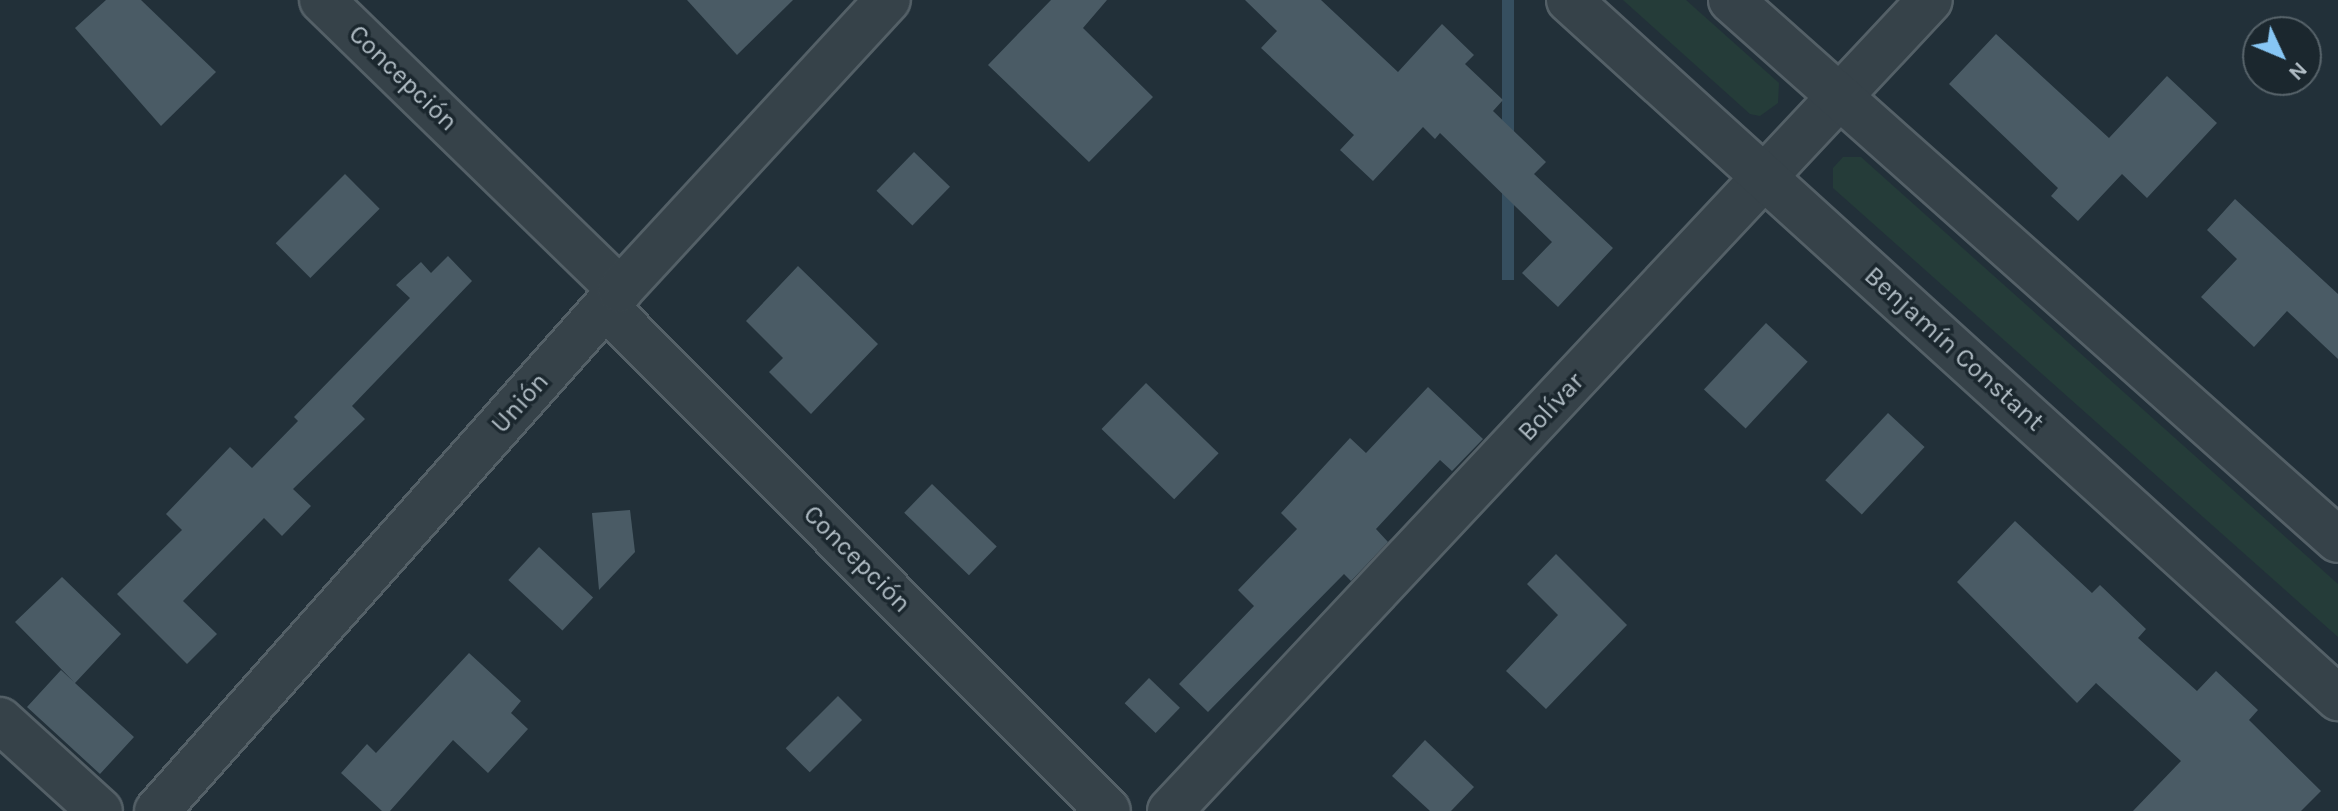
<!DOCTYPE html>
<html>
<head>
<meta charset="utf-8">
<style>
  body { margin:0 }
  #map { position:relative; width:2338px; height:811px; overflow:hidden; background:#223039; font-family:Karla,sans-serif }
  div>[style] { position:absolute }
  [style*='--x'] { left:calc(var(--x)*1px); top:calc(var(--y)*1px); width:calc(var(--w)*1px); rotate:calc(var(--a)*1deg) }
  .green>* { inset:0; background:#253c39 }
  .water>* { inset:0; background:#364f60; transform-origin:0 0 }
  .building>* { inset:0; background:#4a5b65; transform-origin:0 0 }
  .roads { filter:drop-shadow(2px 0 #546067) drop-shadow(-2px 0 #546067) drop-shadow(0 2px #546067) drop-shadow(0 -2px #546067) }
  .minor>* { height:44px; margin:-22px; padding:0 22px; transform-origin:22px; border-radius:22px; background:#364249 }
  .tertiary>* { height:44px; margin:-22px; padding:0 22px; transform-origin:22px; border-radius:22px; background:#364249 }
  span { translate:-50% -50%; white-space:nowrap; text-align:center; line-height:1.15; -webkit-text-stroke:7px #1b272e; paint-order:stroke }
  .street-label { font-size:26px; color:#b1bdc5 }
  .north { position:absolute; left:2242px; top:16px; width:80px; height:80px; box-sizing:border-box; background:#1b272e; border:2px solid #57636a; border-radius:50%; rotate:134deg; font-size:22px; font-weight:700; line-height:32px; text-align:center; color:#b1bdc5 }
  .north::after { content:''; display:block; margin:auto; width:28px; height:36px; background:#87c6f4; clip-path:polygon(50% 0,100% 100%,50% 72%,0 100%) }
</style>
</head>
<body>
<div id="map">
  <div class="green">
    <i style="clip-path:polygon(1623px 0,1686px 0,1779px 83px,1778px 103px,1760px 116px,1750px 114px)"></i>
    <i style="clip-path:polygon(1843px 157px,1861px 157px,2338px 584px,2338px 637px,1833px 188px,1833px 168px)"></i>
  </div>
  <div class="water">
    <i style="left:1502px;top:0;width:12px;height:280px"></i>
  </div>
  <div class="building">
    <i style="clip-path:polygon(106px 0,141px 0,216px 72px,161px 126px,75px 28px)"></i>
    <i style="clip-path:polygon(687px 0,793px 0,737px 55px)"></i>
    <i style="clip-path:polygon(1051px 0,1107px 0,1083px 28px,1153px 97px,1089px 162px,988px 65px)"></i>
    <i style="clip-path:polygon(1245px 0,1321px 0,1398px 72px,1442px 24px,1474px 55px,1465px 64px,1503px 100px,1493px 111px,1546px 162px,1534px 174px,1613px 248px,1558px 307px,1522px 273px,1552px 242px,1440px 133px,1435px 139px,1423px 127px,1373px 181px,1340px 150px,1354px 135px,1261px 48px,1277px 31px)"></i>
    <i style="clip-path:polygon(1996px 34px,2109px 138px,2167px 76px,2217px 123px,2147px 198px,2122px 174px,2078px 221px,2051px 196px,2058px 188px,1949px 84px)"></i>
    <i style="left:914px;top:152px;width:50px;height:54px;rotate:44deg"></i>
    <i style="left:345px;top:174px;width:49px;height:98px;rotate:45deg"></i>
    <i style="clip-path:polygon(2235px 199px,2338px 294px,2338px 359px,2287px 311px,2254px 347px,2201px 297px,2237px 259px,2207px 230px)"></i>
    <i style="clip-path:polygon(448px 256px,472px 281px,352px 406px,365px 419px,293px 489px,311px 506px,282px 536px,264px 518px,183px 601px,217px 634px,187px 664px,117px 594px,182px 530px,166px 514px,230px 447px,252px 468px,298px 421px,294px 417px,410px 298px,396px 285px,421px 262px,431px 273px)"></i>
    <i style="clip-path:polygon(798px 266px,878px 344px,811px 414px,769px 372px,783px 358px,746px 321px)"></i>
    <i style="left:1766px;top:323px;width:57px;height:91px;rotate:43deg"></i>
    <i style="left:1146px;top:383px;width:101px;height:64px;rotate:44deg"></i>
    <i style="clip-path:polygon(1428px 387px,1483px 439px,1452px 471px,1440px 460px,1376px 529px,1388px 542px,1351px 581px,1344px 574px,1208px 712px,1179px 684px,1254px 606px,1238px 590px,1297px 529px,1281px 513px,1350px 438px,1366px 453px)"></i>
    <i style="left:1888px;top:413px;width:50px;height:92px;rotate:43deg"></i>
    <i style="left:932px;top:484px;width:90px;height:40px;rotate:44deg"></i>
    <i style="clip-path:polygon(630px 510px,635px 552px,599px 590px,592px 513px)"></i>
    <i style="clip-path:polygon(2015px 521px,2092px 593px,2100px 585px,2146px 629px,2138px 638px,2197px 691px,2216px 671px,2258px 710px,2249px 720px,2321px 791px,2301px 811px,2133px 811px,2181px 761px,2096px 683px,2077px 703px,1957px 582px)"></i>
    <i style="left:539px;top:547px;width:74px;height:45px;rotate:43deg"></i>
    <i style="clip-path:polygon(1556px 554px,1627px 625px,1546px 709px,1506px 671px,1558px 615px,1527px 584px)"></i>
    <i style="clip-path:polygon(62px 577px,121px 634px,75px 683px,134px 737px,100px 774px,27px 707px,61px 670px,74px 682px,15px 622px)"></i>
    <i style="clip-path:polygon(469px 653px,521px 701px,511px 713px,528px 729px,488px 773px,453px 740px,390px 811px,382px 811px,341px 773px,367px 744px,376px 753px)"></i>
    <i style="left:1149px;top:678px;width:43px;height:35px;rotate:44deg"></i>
    <i style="left:838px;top:696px;width:34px;height:74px;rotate:45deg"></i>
    <i style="clip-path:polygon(1425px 740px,1474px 787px,1451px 811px,1430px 811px,1392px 776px)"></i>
  </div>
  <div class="roads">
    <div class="minor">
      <i style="--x:322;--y:0;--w:416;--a:44.2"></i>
      <i style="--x:606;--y:307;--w:711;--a:45.11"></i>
      <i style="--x:0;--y:720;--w:135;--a:42.3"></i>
      <i style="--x:157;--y:811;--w:697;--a:-48.37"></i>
      <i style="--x:620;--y:290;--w:395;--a:-47.3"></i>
      <i style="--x:1170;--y:811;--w:1111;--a:-46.86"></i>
    </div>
    <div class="tertiary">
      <i style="--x:1569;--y:0;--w:1039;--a:42.23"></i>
      <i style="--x:1731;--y:0;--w:812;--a:41.66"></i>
    </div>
  </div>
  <div class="street-label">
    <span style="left:403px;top:78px;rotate:44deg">Concepción</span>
    <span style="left:1954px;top:349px;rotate:42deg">Benjamín Constant</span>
    <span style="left:520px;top:403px;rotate:-48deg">Unión</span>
    <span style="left:1551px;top:407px;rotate:-47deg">Bolívar</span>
    <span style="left:857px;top:559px;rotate:45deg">Concepción</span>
  </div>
  <div class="north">N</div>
</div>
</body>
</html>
